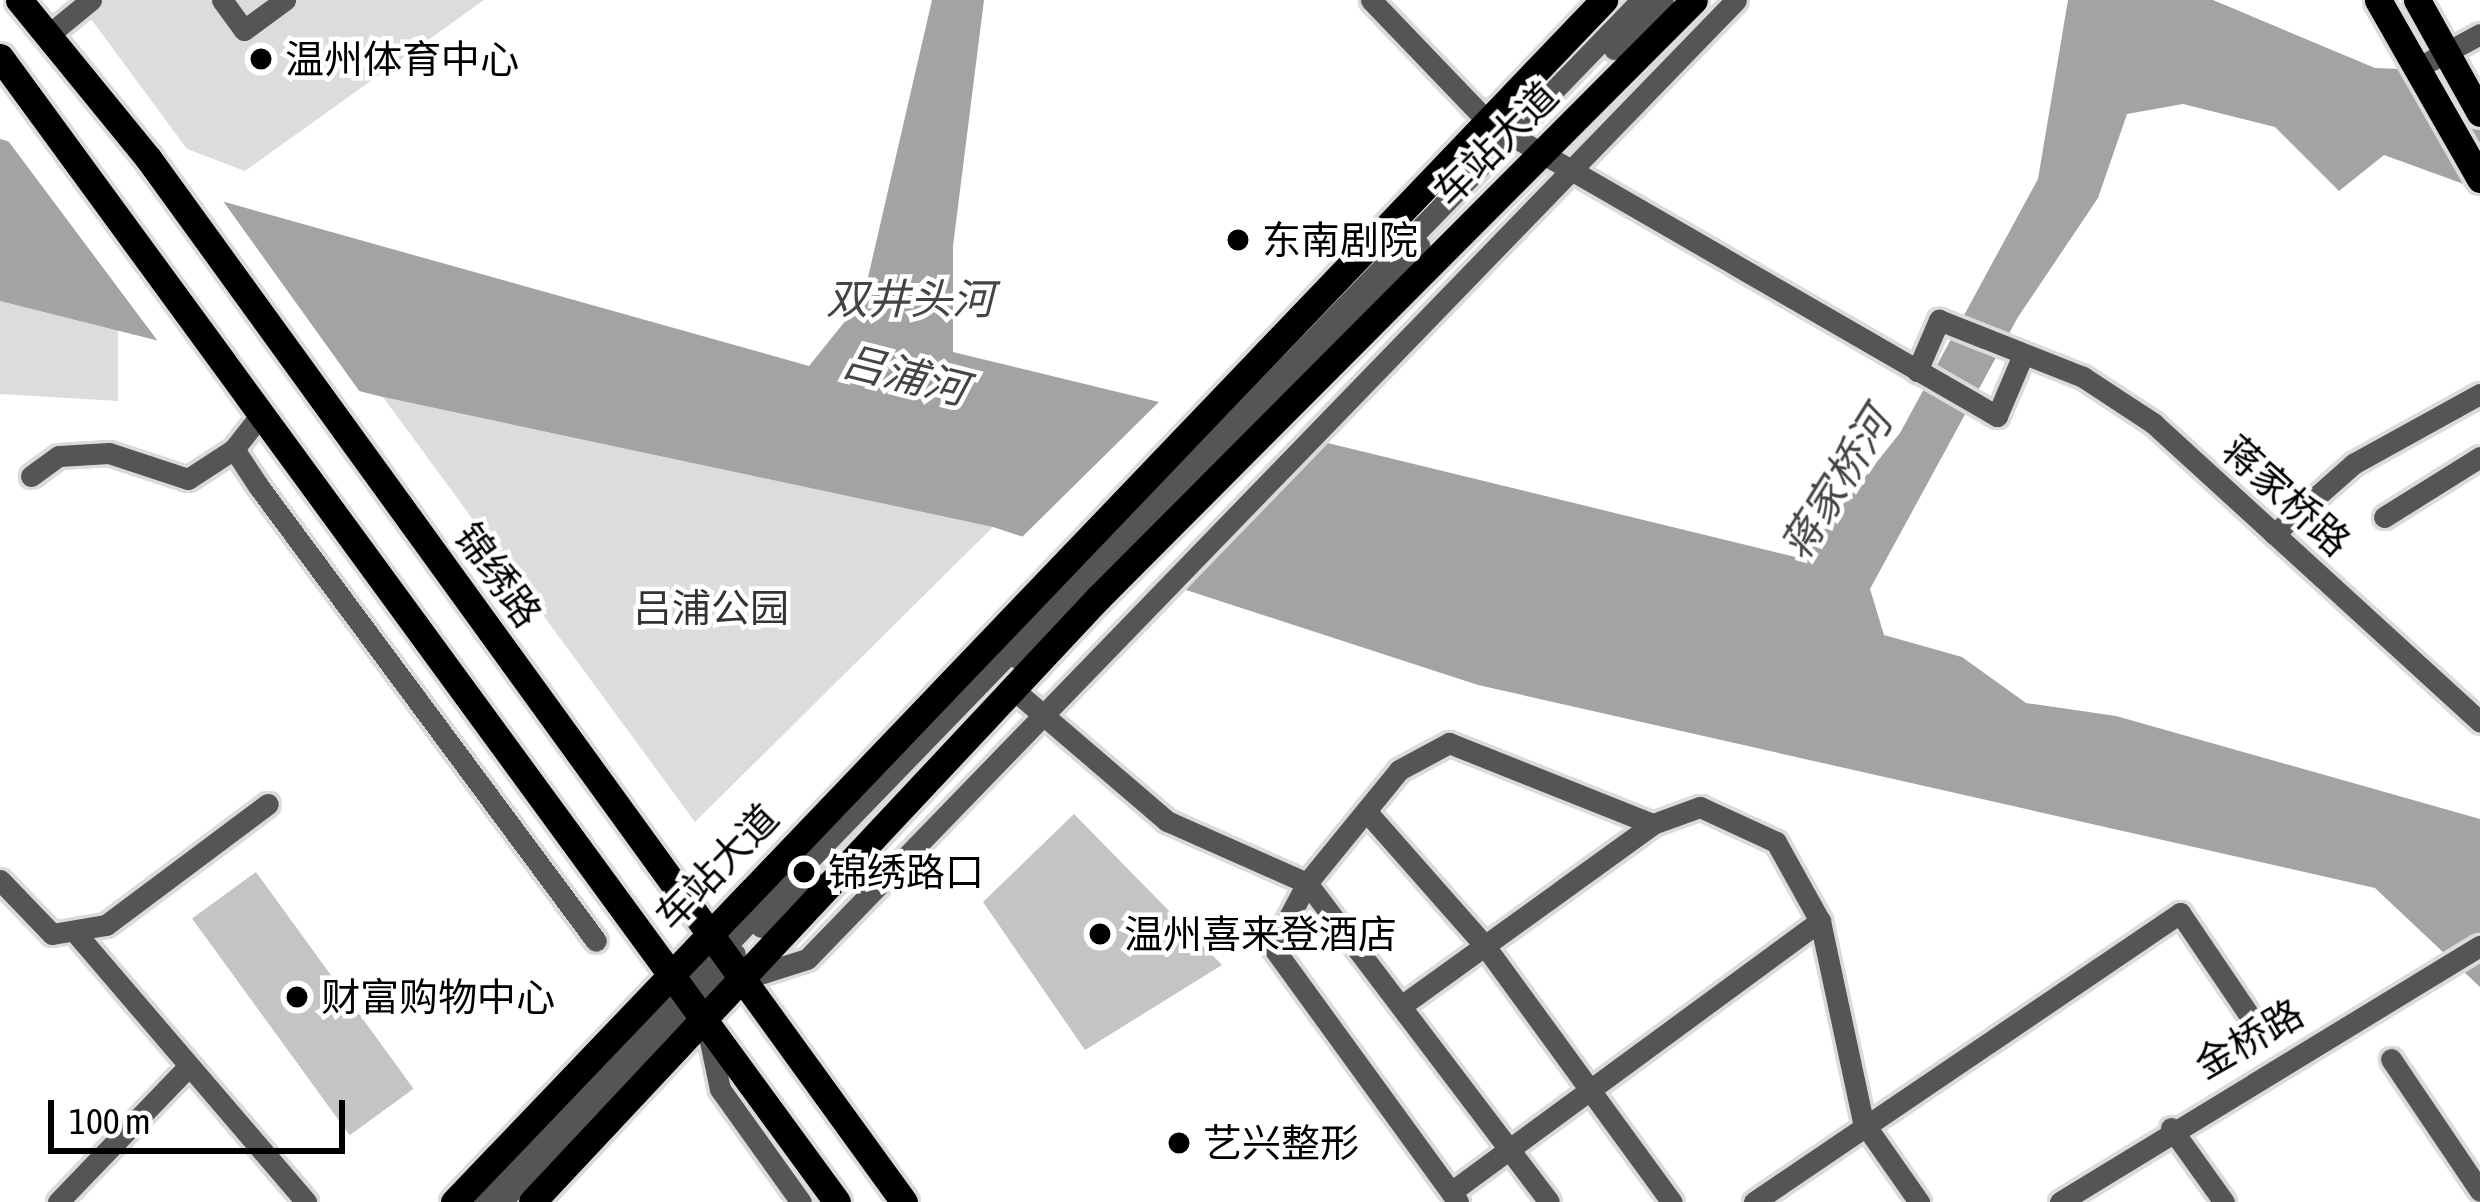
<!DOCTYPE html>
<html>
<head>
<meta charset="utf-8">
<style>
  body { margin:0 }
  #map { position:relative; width:2480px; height:1202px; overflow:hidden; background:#fff; font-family:"Asap Condensed","Noto Sans SC",sans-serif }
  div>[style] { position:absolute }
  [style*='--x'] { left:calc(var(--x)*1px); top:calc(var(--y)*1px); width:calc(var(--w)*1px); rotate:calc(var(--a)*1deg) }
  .green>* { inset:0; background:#dcdcdc }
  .water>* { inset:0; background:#a3a3a3 }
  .pier>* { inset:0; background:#fff }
  .building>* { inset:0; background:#c4c4c4; transform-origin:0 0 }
  .roads { filter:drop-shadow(3px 0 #dbdbdb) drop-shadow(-3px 0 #dbdbdb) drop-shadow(0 3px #dbdbdb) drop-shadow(0 -3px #dbdbdb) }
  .minor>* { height:21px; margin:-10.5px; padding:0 10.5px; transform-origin:10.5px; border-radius:10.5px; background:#555 }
  .major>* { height:27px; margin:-13.5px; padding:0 13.5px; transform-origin:13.5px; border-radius:13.5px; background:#000 }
  .dots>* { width:33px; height:33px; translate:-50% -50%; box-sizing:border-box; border:6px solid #fff; border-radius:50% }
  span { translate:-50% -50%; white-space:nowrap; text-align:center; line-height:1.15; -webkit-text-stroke:9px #fff; paint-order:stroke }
  .poi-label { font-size:39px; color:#000 }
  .left { translate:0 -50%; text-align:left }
  .street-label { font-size:39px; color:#000 }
  .park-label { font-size:39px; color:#333 }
  .water-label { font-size:42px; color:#444; font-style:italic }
  .scale { position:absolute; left:48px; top:1100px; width:297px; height:54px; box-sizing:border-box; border:6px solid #000; border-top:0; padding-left:15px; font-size:36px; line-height:42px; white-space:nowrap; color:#000; -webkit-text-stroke:9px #fff; paint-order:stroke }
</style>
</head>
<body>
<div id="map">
  <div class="green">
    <i style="clip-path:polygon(77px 0,484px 0,245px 171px,187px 149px)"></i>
    <i style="clip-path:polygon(0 301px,118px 330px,118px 401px,0 394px)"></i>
    <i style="clip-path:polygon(383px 397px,993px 527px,695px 822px)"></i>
  </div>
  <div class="water">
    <i style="clip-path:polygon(932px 0,984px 0,953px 246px,953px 352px,1800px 558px,1900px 433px,2038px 179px,2068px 0,2213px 0,2375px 68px,2426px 70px,2480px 91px,2480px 190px,2384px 155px,2339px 191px,2275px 127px,2183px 104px,2127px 114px,2098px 198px,2018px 317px,1870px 589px,1884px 635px,1962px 657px,2026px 703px,2116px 716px,2480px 819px,2480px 987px,2375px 888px,1478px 685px,993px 527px,383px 397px,0 301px,0 139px,809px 366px,863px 299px)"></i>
  </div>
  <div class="pier">
    <i style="clip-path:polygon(3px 134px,218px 194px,365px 399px,163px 348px)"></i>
    <i style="clip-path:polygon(1164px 397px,1325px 436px,1176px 593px,1018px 541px)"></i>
  </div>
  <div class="building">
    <i style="clip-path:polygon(1074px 814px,1222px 965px,1085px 1050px,983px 902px)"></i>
    <i style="left:256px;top:872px;width:268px;height:79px;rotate:54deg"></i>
  </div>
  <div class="roads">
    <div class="minor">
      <i style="--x:222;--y:0;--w:37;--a:54"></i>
      <i style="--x:244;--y:30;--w:51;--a:-36.2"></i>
      <i style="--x:1371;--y:0;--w:169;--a:46.2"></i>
      <i style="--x:1488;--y:122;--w:588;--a:30.01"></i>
      <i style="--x:1997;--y:416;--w:64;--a:-67"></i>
      <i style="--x:47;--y:36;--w:57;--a:-39.3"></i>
      <i style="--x:1614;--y:49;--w:69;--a:-45"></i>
      <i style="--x:2419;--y:67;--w:69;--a:-28.4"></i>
      <i style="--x:1917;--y:371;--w:56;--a:-66.7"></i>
      <i style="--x:1939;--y:320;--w:155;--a:21.6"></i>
      <i style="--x:2083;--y:377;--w:84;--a:33.3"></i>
      <i style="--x:2153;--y:423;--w:443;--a:42.4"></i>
      <i style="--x:259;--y:417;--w:41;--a:128"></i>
      <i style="--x:234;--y:449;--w:45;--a:56.7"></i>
      <i style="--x:259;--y:487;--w:565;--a:53.41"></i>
      <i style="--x:31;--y:476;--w:34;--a:-36"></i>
      <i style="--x:59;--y:456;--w:50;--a:-3.4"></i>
      <i style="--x:109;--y:453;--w:83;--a:18.2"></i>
      <i style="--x:188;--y:479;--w:55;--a:-33.1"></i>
      <i style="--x:2384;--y:517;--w:113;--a:-32"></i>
      <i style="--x:2274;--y:534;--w:106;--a:-41.5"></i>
      <i style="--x:2353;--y:464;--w:145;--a:-28.9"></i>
      <i style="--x:1017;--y:658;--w:576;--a:-45.7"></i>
      <i style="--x:1013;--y:689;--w:203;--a:40.6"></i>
      <i style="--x:1167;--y:821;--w:153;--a:23.9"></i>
      <i style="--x:1307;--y:883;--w:400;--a:52.8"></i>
      <i style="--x:1366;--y:811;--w:180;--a:48.6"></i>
      <i style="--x:1485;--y:946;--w:317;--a:53.9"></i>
      <i style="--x:0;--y:880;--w:75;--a:46.1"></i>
      <i style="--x:52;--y:934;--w:55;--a:-9.5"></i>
      <i style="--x:106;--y:925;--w:202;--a:-36.8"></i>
      <i style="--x:761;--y:927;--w:71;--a:-46.1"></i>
      <i style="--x:74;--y:931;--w:357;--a:49.4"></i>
      <i style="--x:741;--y:980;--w:69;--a:-17.7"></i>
      <i style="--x:807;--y:959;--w:1335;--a:-45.91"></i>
      <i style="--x:1401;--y:1006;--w:311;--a:-35.8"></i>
      <i style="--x:707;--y:1027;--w:63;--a:78.2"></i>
      <i style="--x:720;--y:1089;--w:139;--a:54.4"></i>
      <i style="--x:2391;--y:1059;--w:159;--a:56"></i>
      <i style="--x:2171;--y:1128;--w:91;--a:54.4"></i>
      <i style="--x:1451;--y:1192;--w:458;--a:-36.3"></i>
      <i style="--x:58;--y:1202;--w:183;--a:-46.1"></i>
      <i style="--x:478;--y:1202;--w:1673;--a:-45.94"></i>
      <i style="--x:501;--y:1202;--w:341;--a:-46.7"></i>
      <i style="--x:1458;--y:1202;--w:315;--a:-126"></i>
      <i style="--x:1273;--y:947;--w:72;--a:-62"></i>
      <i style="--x:1307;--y:883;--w:146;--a:-50.8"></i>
      <i style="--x:1399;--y:770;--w:57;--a:-28.4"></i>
      <i style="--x:1449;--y:743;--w:219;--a:21.7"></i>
      <i style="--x:1653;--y:824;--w:50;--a:-19.9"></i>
      <i style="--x:1700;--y:807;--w:84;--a:24.7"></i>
      <i style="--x:1776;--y:842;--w:90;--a:60.9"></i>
      <i style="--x:1820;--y:921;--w:206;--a:77.9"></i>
      <i style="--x:1863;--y:1122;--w:98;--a:55"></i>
      <i style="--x:1754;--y:1202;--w:515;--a:-34.15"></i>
      <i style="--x:2180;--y:913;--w:120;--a:55.9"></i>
      <i style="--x:2060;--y:1202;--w:492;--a:-31.4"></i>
    </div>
    <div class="major">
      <i style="--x:19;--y:0;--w:204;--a:50.8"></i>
      <i style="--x:148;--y:158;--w:1289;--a:54.09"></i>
      <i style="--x:2378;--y:0;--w:206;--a:60.3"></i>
      <i style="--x:2417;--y:0;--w:129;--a:60.9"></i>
      <i style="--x:0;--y:57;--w:1418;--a:53.83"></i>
      <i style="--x:454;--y:1202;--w:1664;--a:-46.27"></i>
      <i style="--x:532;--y:1202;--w:828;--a:-46.86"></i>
      <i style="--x:1098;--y:598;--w:844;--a:-45.1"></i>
    </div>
  </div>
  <div class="dots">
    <i style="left:261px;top:59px;background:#000"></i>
    <i style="left:1238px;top:240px;background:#000"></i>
    <i style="left:804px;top:872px;background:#000"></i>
    <i style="left:1100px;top:934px;background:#000"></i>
    <i style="left:297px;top:997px;background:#000"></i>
    <i style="left:1179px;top:1143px;background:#000"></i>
  </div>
  <div class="poi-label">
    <span class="left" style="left:285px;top:59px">温州体育中心</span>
    <span class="left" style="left:1262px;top:240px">东南剧院</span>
    <span class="left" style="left:828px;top:872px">锦绣路口</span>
    <span class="left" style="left:1124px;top:934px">温州喜来登酒店</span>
    <span class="left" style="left:321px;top:997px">财富购物中心</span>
    <span class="left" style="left:1203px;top:1143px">艺兴整形</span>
  </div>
  <div class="street-label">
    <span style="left:1496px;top:144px;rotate:-45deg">车站大道</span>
    <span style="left:2286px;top:496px;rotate:42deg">蒋家桥路</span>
    <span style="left:498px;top:575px;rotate:54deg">锦绣路</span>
    <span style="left:717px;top:867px;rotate:-46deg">车站大道</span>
    <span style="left:2249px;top:1039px;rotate:-30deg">金桥路</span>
  </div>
  <div class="park-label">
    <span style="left:711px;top:608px">吕浦公园</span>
  </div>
  <div class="water-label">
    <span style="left:910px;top:299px">双井头河</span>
    <span style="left:905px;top:375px;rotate:14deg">吕浦河</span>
    <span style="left:1836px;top:484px;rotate:-58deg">蒋家桥河</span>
  </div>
  <div class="scale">100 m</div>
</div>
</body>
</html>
